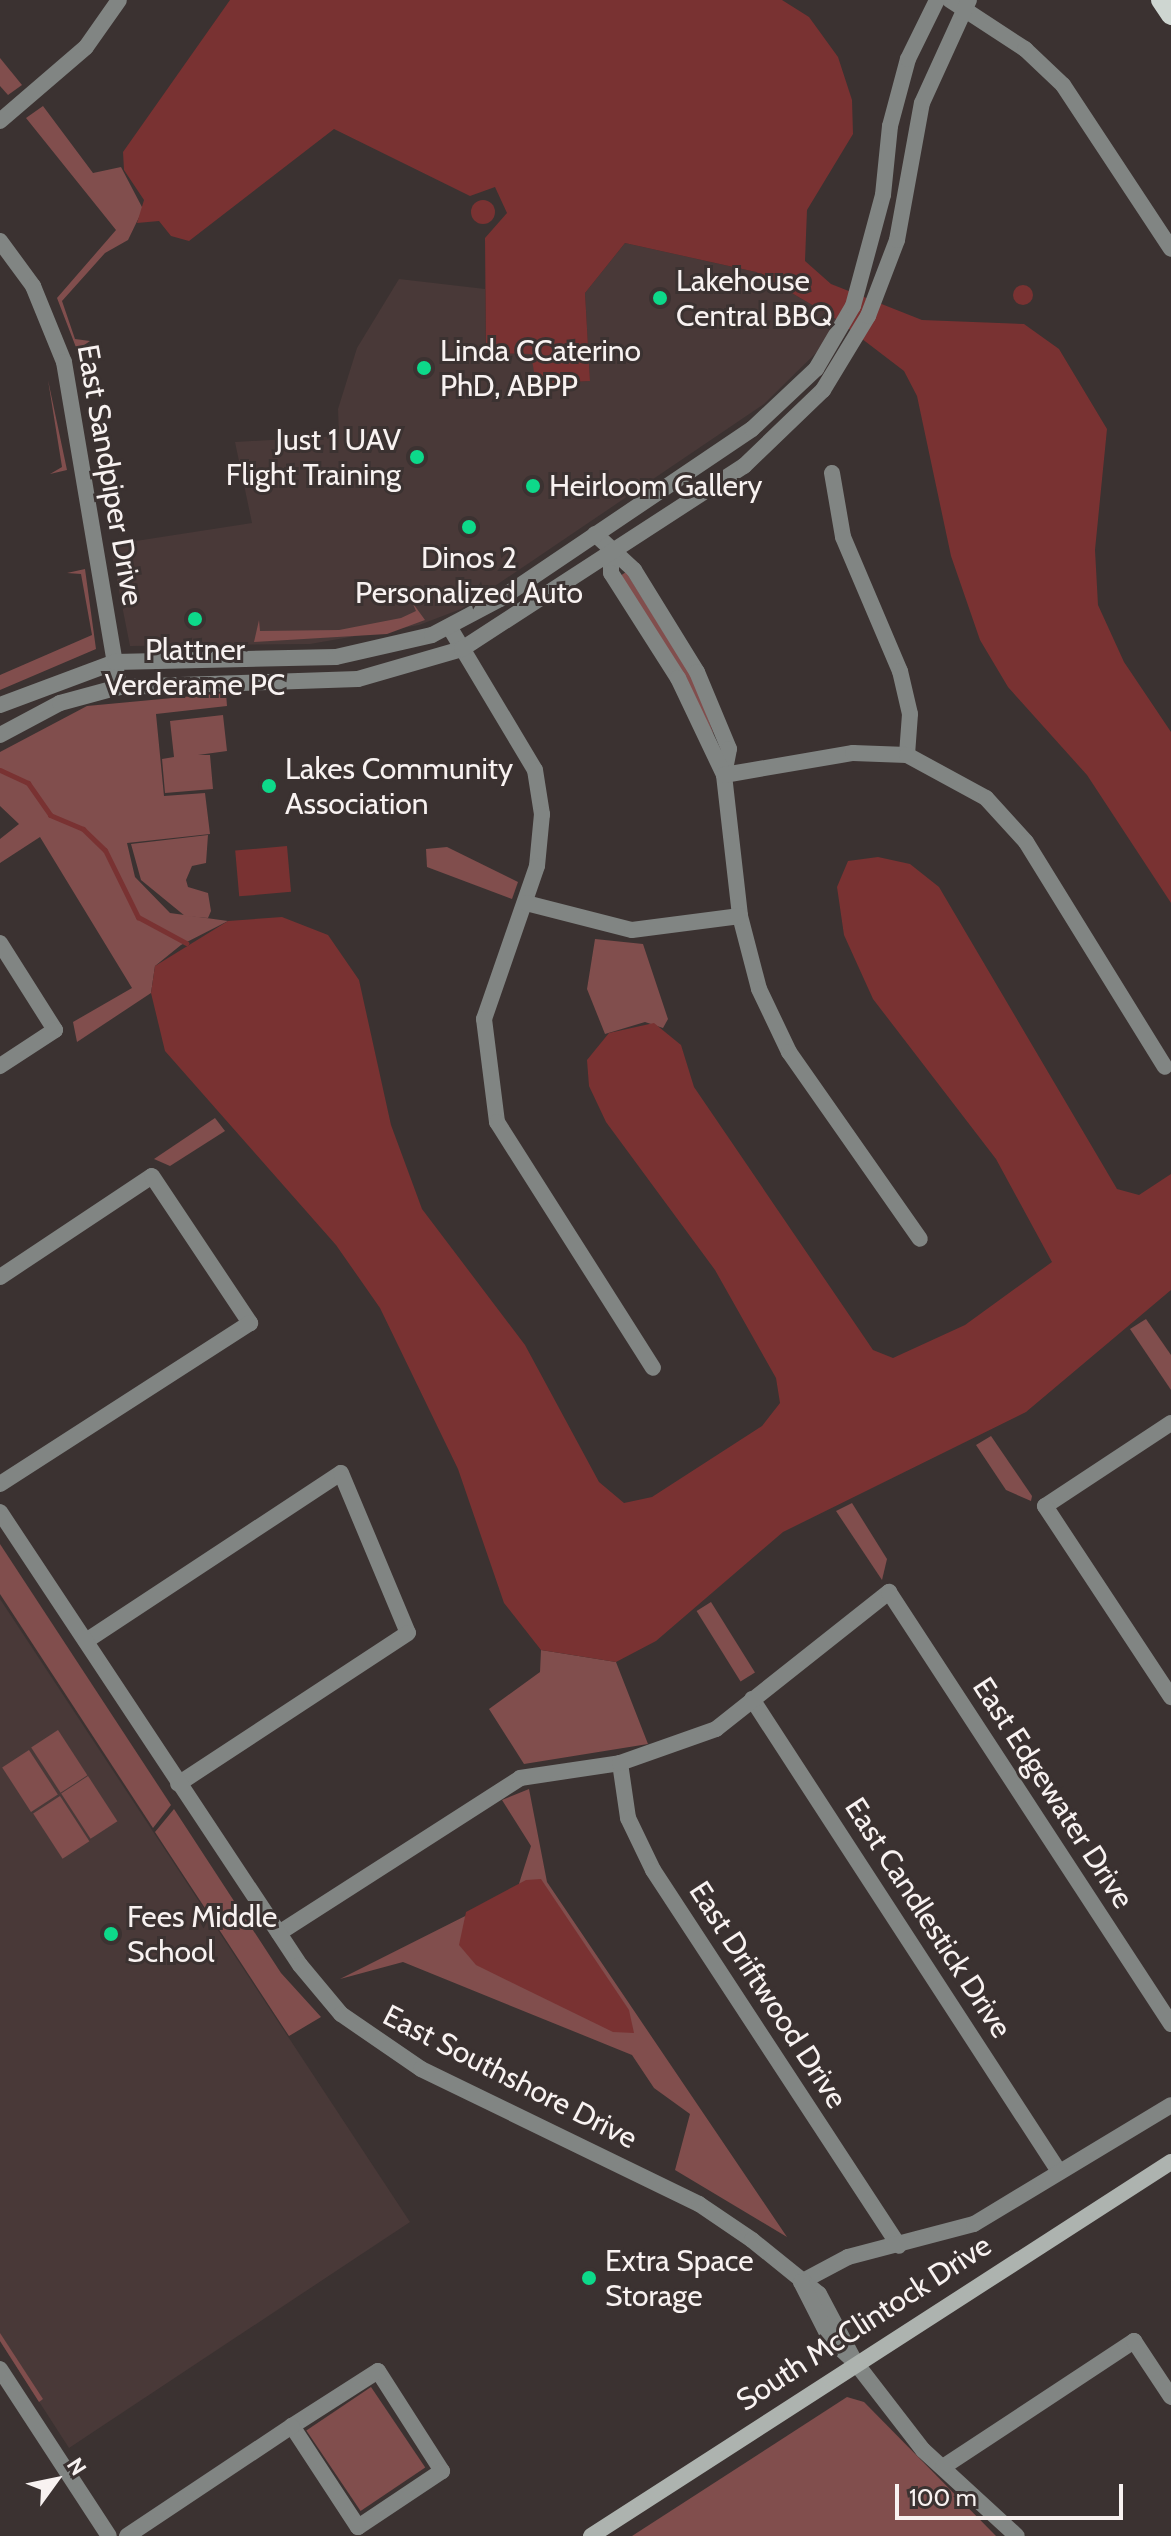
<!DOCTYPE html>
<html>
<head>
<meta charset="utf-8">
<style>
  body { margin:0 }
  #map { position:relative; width:1171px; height:2536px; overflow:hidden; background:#3b3231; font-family:Cabin,sans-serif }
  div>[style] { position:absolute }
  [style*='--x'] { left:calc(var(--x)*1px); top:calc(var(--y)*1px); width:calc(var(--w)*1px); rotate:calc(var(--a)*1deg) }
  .built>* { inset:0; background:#493938 }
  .green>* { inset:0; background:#814e4d; transform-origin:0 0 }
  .water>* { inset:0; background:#793232; transform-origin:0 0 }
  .round { border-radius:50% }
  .stream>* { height:5px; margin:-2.5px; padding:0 2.5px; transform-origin:2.5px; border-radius:2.5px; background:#793232 }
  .minor>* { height:16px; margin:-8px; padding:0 8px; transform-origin:8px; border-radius:8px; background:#818583 }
  .tertiary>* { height:16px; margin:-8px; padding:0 8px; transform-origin:8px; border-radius:8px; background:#818583 }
  .secondary>* { height:16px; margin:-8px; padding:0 8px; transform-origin:8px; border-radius:8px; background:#adb3af }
  .primary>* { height:20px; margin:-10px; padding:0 10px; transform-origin:10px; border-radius:10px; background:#ced6d1 }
  .dots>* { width:22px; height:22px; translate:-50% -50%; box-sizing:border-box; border:4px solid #3b3231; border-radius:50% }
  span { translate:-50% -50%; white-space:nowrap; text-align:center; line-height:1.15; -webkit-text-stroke:6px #3b3231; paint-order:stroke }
  .poi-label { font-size:30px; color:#f8f2f1 }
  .left { translate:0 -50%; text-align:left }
  .right { translate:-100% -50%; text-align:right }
  .street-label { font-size:30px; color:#f8f2f1 }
  .north { position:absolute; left:16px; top:2440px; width:80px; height:80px; -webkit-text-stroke:6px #3b3231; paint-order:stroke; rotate:57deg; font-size:22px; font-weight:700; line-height:32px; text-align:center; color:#f8f2f1 }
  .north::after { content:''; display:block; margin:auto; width:28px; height:36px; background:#f8f2f1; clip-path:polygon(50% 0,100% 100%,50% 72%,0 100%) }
  .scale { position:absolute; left:895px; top:2484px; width:228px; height:36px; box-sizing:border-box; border:4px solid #f8f2f1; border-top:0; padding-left:10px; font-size:24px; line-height:28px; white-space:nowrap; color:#f8f2f1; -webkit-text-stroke:6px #3b3231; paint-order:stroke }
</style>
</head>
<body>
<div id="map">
  <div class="built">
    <i style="clip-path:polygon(625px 243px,756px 272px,836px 319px,822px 347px,764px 404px,461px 609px,419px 625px,310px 644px,130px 646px,110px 545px,252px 523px,235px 442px,339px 436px,338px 409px,357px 348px,399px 279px,485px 289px,486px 353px,532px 354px,536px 384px,590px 381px,585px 293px)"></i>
    <i style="clip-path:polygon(0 1599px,410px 2222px,69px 2448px,0 2341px)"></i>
  </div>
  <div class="green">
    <i style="clip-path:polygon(0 58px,22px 85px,8px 95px,0 86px)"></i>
    <i style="clip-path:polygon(43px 106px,93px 173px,121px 167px,143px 209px,128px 240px,105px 253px,62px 301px,75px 339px,90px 341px,77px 350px,57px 298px,116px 230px,26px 118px)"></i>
    <i style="clip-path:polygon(48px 380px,67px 470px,50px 474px,62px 467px)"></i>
    <i style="clip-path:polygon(85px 569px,96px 649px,0 690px,0 675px,92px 635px,81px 574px,67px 573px)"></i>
    <i style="clip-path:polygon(626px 572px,694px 680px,714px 735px,620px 576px)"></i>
    <i style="clip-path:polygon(412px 602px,425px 620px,387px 634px,254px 642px,259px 620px,260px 631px,339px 630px,401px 618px,416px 611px)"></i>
    <i style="clip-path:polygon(226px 693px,227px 706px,156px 714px,164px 796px,205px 793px,210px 834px,127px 843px,135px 877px,170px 913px,228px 921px,181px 945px,155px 966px,151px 993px,77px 1042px,73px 1022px,132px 988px,40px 837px,0 863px,0 839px,19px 824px,0 806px,0 752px,87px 706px)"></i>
    <i style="clip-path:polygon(223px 715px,227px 751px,198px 755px,210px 755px,213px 789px,165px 793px,162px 759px,174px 757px,170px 721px)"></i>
    <i style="clip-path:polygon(208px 835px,206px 863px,192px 866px,186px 880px,188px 887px,208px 893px,211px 911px,208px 918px,185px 916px,141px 880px,131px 844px)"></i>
    <i style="clip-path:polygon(447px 847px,518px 882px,512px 899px,427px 867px,426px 849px)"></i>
    <i style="clip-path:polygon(595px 939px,643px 944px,668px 1019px,663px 1028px,645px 1022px,605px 1034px,587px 989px)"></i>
    <i style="clip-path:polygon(215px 1118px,225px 1131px,170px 1166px,154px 1159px)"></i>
    <i style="clip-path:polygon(1146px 1319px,1171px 1355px,1171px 1390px,1130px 1329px)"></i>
    <i style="clip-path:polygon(991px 1436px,1032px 1496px,1031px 1501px,1006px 1490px,976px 1445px)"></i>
    <i style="clip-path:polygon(852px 1503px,887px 1559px,882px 1580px,836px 1511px)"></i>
    <i style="clip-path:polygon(0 1544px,171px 1805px,153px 1828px,0 1594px)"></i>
    <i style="left:711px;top:1602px;width:83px;height:17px;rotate:58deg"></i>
    <i style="clip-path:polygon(541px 1650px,616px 1662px,648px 1744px,524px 1764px,489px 1709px,540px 1672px)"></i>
    <i style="left:58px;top:1730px;width:54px;height:32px;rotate:57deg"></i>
    <i style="left:29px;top:1750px;width:53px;height:32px;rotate:57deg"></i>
    <i style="left:88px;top:1776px;width:54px;height:32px;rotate:57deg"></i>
    <i style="clip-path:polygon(529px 1789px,547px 1882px,787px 2237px,675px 2170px,690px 2114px,654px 2088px,632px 2055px,403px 1962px,340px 1979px,517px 1890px,531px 1846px,502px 1800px)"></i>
    <i style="left:60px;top:1796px;width:54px;height:32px;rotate:57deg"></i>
    <i style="clip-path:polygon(174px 1809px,281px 1973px,321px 2017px,289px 2036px,155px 1832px)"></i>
    <i style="clip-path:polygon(0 2333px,43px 2399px,39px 2402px,0 2341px)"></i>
    <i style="left:371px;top:2387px;width:97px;height:78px;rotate:56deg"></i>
    <i style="clip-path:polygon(847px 2397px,864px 2402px,996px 2536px,632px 2536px)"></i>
  </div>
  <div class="water">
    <i style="clip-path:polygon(230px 0,782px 0,809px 17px,838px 57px,852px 100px,853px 134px,807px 210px,805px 261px,831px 284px,922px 320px,1024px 324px,1059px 349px,1107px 429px,1095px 550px,1098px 605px,1124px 662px,1171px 732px,1171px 903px,1087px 775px,1008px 687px,980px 640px,951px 556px,917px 396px,904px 371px,836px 319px,756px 272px,625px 243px,585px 293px,590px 381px,536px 384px,531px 354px,486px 353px,485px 238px,507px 213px,495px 187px,470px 196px,334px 129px,189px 241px,171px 236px,159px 221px,137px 223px,144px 200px,124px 170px,123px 152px)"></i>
    <i class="round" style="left:471px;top:200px;width:24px;height:24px"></i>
    <i class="round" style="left:1013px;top:285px;width:20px;height:20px"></i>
    <i style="left:287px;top:846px;width:46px;height:52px;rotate:85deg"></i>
    <i style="clip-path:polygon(878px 857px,910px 864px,939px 887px,1117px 1189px,1139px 1195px,1171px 1174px,1171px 1290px,1026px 1412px,783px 1532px,656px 1641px,616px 1662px,541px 1650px,504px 1603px,458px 1469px,380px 1308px,336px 1245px,165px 1051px,151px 993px,155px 966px,228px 921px,282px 917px,328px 935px,359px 980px,391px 1125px,422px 1209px,525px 1345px,599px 1482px,624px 1503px,652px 1497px,762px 1426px,780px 1403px,776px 1378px,715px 1270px,606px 1122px,589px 1086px,587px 1060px,609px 1033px,654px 1023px,681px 1045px,694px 1087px,873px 1350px,893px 1358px,965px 1325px,1052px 1262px,996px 1159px,873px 999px,844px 935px,837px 887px,848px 861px)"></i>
    <i style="clip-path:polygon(541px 1879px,629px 2010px,634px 2033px,613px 2032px,476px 1965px,459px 1945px,466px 1912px,526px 1880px)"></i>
  </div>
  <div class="stream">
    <i style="--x:0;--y:770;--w:31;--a:25"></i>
    <i style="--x:28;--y:783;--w:39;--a:55"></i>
    <i style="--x:50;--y:815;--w:36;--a:23"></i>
    <i style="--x:83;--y:829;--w:30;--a:44"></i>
    <i style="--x:105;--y:850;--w:75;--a:63.8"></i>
    <i style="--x:138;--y:917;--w:55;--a:28.4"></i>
  </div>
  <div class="minor">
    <i style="--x:950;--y:0;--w:90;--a:33.2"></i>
    <i style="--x:1025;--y:49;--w:52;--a:43.5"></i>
    <i style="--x:1063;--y:85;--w:196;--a:56.6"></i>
    <i style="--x:0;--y:121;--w:113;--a:-40.7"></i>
    <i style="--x:86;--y:47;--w:57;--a:-54.9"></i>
    <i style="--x:0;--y:241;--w:56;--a:53.7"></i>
    <i style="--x:33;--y:286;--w:82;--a:67.8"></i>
    <i style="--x:64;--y:362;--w:330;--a:80.4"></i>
    <i style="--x:832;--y:473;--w:65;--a:80.2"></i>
    <i style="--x:843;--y:537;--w:146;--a:67"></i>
    <i style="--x:900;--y:671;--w:44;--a:76.9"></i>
    <i style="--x:910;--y:714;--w:41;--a:94.2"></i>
    <i style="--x:595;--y:534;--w:53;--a:42.7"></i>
    <i style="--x:634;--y:570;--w:120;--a:58.3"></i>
    <i style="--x:697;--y:672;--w:83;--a:67.4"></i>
    <i style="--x:729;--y:749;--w:26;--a:101"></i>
    <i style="--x:611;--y:555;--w:18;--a:90"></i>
    <i style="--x:611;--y:573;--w:125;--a:57.5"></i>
    <i style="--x:678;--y:678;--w:107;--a:64.6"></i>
    <i style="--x:724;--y:775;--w:142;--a:83.5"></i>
    <i style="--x:740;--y:916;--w:75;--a:75.4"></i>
    <i style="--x:759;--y:989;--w:70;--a:64.5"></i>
    <i style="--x:789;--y:1052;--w:228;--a:55"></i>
    <i style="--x:450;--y:628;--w:165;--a:59.1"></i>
    <i style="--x:535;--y:770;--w:45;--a:81"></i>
    <i style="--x:542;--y:814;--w:52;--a:95.5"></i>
    <i style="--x:537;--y:866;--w:162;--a:109.1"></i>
    <i style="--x:484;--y:1019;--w:104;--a:82.8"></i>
    <i style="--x:497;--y:1122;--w:291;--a:57.6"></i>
    <i style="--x:724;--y:775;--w:131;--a:-9.7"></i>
    <i style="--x:853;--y:753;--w:54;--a:2.1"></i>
    <i style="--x:907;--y:755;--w:90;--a:28.6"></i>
    <i style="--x:986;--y:798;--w:59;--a:47.7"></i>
    <i style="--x:1026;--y:842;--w:264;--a:58.3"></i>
    <i style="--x:526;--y:903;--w:109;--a:14.3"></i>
    <i style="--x:632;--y:930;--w:109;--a:-7.4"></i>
    <i style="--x:0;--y:943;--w:103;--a:57.7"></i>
    <i style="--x:55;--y:1030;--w:66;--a:146.8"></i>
    <i style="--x:0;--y:1277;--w:182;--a:-33.6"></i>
    <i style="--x:152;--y:1176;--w:177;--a:56.3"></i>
    <i style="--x:250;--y:1323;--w:297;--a:147.2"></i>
    <i style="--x:1171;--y:1423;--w:151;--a:146.6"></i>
    <i style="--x:1045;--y:1506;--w:229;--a:56.6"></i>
    <i style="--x:86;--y:1641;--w:305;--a:-33.4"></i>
    <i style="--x:341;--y:1473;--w:173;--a:67.3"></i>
    <i style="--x:408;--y:1633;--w:275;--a:146.7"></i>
    <i style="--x:752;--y:1699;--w:558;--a:56.99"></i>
    <i style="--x:620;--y:1763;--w:56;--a:81.7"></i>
    <i style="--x:628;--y:1818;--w:58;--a:64.3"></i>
    <i style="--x:653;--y:1870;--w:449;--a:56.8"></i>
    <i style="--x:279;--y:1933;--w:287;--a:-32.7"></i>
    <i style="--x:520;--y:1778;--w:101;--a:-8.5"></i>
    <i style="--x:620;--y:1763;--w:102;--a:-19.5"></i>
    <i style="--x:716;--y:1729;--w:221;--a:-38.4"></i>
    <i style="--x:889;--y:1592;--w:516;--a:56.86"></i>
    <i style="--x:801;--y:2282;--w:53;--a:-28"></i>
    <i style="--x:848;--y:2257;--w:130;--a:-14.7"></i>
    <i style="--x:974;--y:2224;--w:230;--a:-31.1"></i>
    <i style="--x:855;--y:2362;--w:111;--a:52.3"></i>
    <i style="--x:923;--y:2450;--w:127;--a:42.5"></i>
    <i style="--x:0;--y:2369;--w:199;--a:56.9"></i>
    <i style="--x:378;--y:2371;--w:119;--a:57.4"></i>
    <i style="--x:442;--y:2471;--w:101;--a:146.3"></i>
    <i style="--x:358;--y:2527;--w:121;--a:-123.2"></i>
    <i style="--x:292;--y:2426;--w:102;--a:-32.6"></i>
    <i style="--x:943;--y:2467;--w:229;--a:-33.4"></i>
    <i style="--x:1134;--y:2341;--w:67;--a:56.5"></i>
    <i style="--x:127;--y:2536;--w:198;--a:-33.7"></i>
  </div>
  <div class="tertiary">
    <i style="--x:0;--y:705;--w:123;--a:-20.5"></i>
    <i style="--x:115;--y:662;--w:221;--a:-1.3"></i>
    <i style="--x:336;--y:657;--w:98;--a:-12.9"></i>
    <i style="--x:432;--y:635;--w:77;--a:-27.9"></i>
    <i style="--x:500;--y:599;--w:304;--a:-34"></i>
    <i style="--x:752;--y:429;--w:88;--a:-43.2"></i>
    <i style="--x:816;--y:369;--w:73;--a:-59.6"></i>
    <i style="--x:853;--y:306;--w:115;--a:-74.9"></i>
    <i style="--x:883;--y:195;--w:69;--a:-84.2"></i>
    <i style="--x:890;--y:126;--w:69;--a:-75"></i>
    <i style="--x:908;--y:59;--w:66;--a:-63.8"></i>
    <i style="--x:0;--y:735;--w:68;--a:-28.1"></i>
    <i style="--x:60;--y:703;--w:61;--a:-15.2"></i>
    <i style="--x:119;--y:687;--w:239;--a:-1.9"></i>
    <i style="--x:358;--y:679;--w:108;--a:-16.1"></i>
    <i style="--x:462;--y:649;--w:336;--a:-33"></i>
    <i style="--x:744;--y:466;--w:110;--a:-43.9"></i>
    <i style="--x:823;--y:390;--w:87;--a:-58.7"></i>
    <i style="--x:868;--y:316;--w:81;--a:-69.1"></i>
    <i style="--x:897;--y:240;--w:139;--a:-79.7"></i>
    <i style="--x:922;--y:103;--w:113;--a:-65.5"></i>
    <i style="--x:0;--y:1512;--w:543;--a:56.49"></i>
    <i style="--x:300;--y:1965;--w:64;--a:50.1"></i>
    <i style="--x:341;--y:2014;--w:97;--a:34.5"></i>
    <i style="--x:421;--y:2069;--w:309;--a:25.9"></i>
    <i style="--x:699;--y:2204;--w:64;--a:34.2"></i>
    <i style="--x:752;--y:2240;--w:86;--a:38.9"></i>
    <i style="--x:819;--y:2294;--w:77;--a:62.1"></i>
    <i style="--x:801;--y:2282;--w:64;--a:63"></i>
    <i style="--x:830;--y:2339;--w:33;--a:43"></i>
  </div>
  <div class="secondary">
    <i style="--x:591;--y:2536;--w:690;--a:-32.82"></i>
  </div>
  <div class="primary">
    <i style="--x:1161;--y:0;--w:18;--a:56"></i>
  </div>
  <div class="dots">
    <i style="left:660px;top:298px;background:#0dd98a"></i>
    <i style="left:424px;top:368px;background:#0dd98a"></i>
    <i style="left:417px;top:457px;background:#0dd98a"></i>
    <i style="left:533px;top:486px;background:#0dd98a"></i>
    <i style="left:469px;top:527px;background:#0dd98a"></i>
    <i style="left:195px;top:619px;background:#0dd98a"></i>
    <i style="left:269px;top:786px;background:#0dd98a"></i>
    <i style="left:111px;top:1934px;background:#0dd98a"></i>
    <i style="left:589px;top:2278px;background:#0dd98a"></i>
  </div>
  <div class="poi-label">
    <span class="left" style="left:676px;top:298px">Lakehouse<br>Central BBQ</span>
    <span class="left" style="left:440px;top:368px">Linda CCaterino<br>PhD, ABPP</span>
    <span class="right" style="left:401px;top:457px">Just 1 UAV<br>Flight Training</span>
    <span class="left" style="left:549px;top:486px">Heirloom Gallery</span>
    <span style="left:469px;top:575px">Dinos 2<br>Personalized Auto</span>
    <span style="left:195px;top:667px">Plattner<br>Verderame PC</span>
    <span class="left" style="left:285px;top:786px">Lakes Community<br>Association</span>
    <span class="left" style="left:127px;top:1934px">Fees Middle<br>School</span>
    <span class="left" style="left:605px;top:2278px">Extra Space<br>Storage</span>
  </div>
  <div class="street-label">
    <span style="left:110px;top:475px;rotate:80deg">East Sandpiper Drive</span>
    <span style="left:1053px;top:1793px;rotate:57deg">East Edgewater Drive</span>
    <span style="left:928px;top:1918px;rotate:57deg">East Candlestick Drive</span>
    <span style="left:768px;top:1995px;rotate:57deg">East Driftwood Drive</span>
    <span style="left:510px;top:2077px;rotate:27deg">East Southshore Drive</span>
    <span style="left:864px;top:2323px;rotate:-33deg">South McClintock Drive</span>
  </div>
  <div class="north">N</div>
  <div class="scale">100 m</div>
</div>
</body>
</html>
